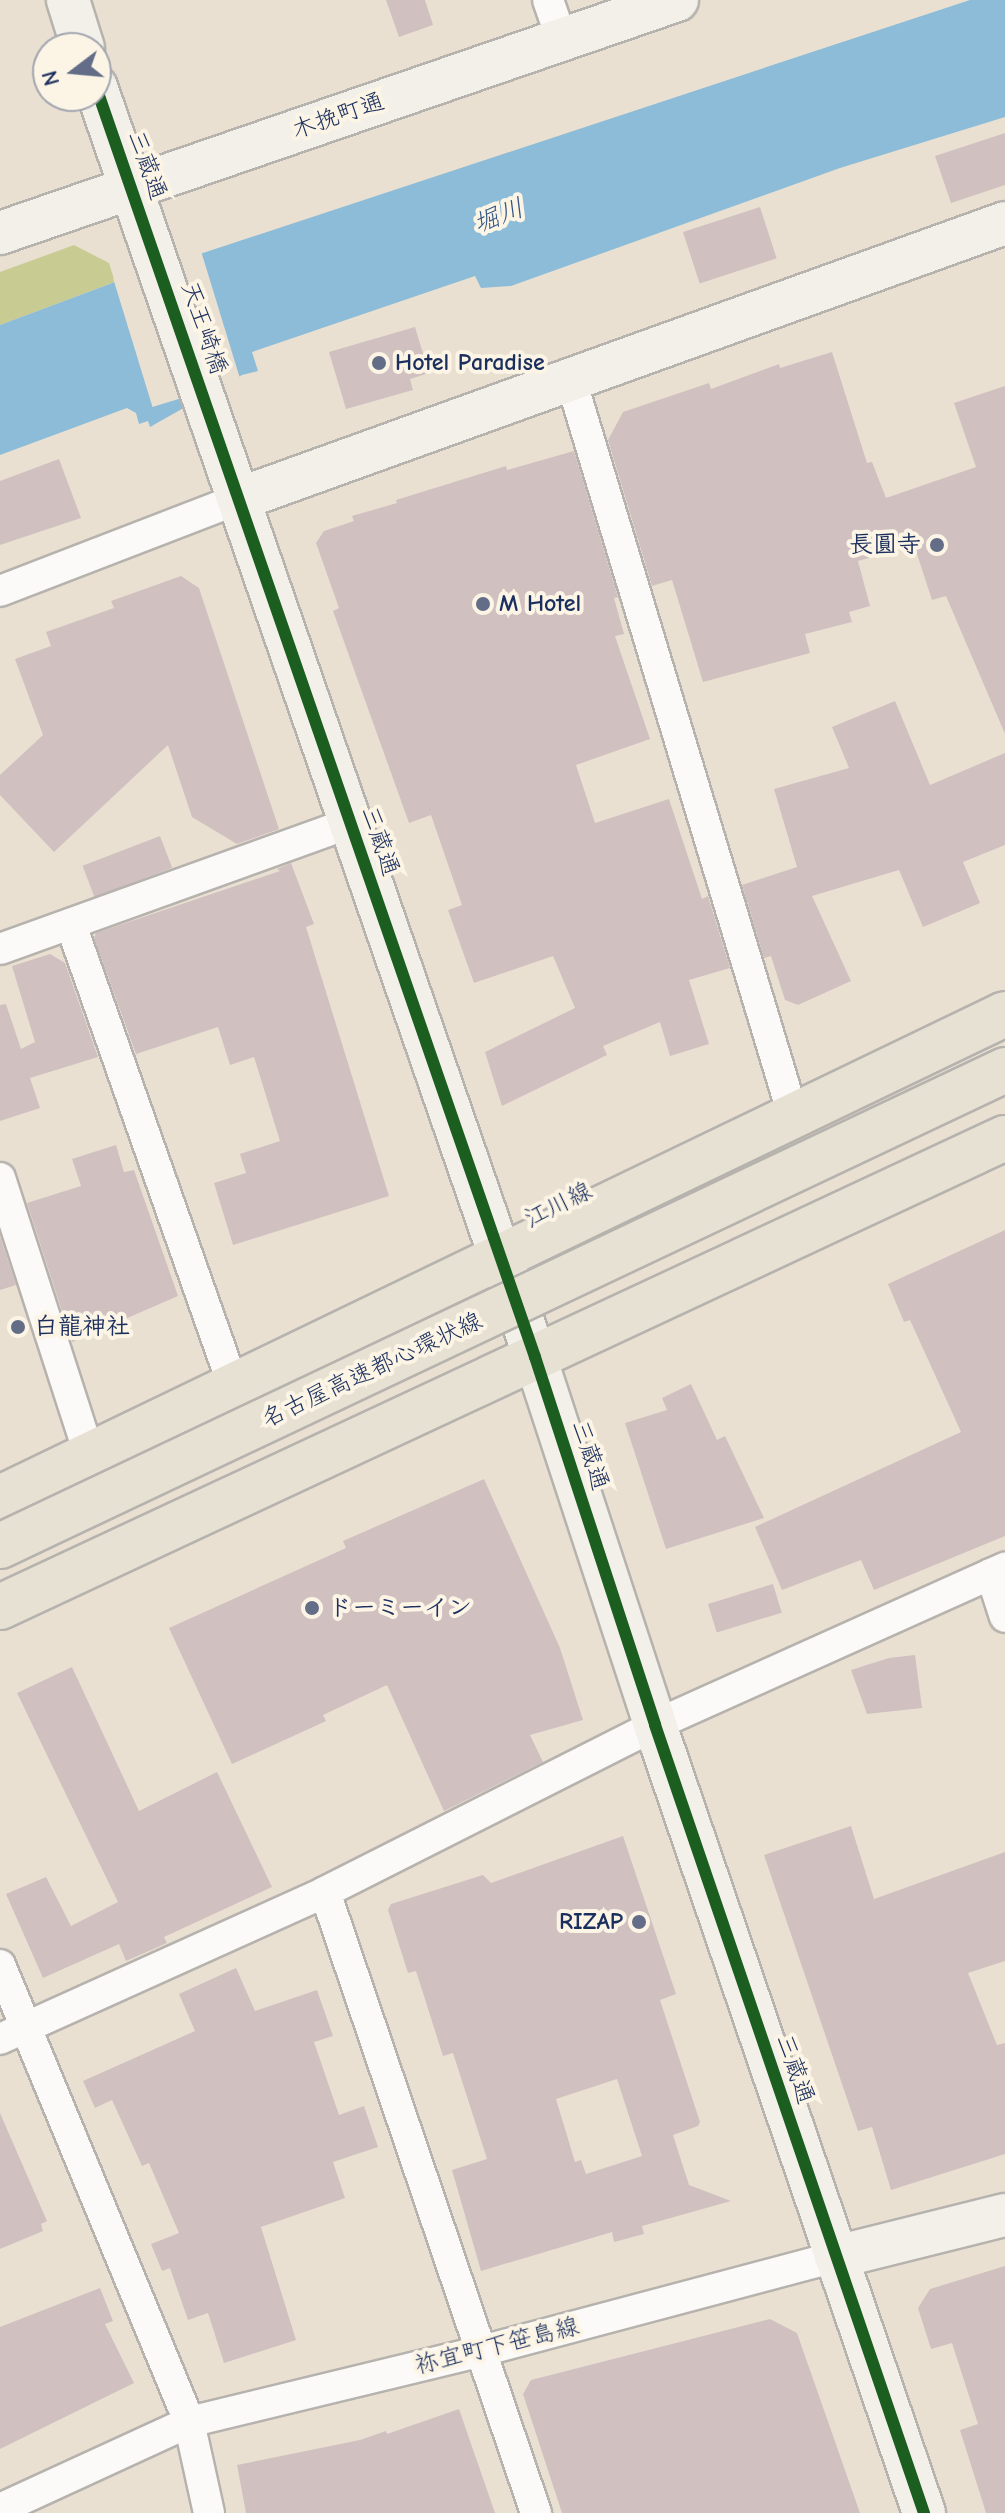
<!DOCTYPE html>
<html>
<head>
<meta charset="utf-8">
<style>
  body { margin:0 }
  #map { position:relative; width:1005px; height:2513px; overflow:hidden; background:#eae0d2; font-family:"Comic Neue","Klee One",sans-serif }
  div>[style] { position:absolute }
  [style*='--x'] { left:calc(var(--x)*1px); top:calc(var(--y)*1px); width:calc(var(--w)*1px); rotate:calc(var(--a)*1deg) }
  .green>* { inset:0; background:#c8cc93 }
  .water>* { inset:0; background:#8cbcd8 }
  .pier>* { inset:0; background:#eae0d2; transform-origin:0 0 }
  .building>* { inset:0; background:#d0c0c0; transform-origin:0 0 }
  .roads { filter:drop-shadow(2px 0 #b6b2ad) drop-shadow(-2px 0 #b6b2ad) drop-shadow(0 2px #b6b2ad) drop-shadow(0 -2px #b6b2ad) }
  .street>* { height:30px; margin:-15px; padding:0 15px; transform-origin:15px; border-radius:15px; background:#fcfaf8 }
  .secondary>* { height:42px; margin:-21px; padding:0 21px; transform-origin:21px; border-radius:21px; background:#f3f0ea }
  .primary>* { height:44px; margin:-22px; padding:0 22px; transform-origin:22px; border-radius:22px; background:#e7e1d4 }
  .bridges { filter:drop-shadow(2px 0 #b6b2ad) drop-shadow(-2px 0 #b6b2ad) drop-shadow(0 2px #b6b2ad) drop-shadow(0 -2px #b6b2ad) }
  .highway-bridge>* { height:44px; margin:-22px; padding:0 22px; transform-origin:22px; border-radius:22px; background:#e7e1d4 }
  .cycleway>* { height:12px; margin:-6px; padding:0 6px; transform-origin:6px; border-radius:6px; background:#1b5e20 }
  .dots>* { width:22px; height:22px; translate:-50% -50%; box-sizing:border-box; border:4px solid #fcf5e5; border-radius:50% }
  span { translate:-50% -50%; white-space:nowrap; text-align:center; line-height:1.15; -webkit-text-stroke:8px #fcf5e5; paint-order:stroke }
  .street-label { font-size:24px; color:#1b2f5e }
  .poi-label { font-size:24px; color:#1b2f5e; font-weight:700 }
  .left { translate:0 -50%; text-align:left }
  .right { translate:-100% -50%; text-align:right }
  .water-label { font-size:26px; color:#315484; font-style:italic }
  .north { position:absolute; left:32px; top:32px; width:80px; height:80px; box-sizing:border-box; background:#fcf5e5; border:2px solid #a2a6af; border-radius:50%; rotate:254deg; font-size:22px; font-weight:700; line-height:32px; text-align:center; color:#1b2f5e }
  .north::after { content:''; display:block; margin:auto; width:28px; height:36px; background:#636d87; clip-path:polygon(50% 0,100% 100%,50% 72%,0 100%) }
</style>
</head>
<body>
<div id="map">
  <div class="green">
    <i style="clip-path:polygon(74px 245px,109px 263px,115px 282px,0 325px,0 272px)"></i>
  </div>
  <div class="water">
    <i style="clip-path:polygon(970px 0,1005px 0,1005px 117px,840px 168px,511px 286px,481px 288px,475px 276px,252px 352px,258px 371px,242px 375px,150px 427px,148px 421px,139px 424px,136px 413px,127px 408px,0 455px,0 325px,115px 282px)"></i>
  </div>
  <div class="pier">
    <i style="left:201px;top:251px;width:135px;height:92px;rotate:73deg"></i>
  </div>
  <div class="building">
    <i style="clip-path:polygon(386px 0,425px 0,433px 25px,399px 37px)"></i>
    <i style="clip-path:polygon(1005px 133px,1005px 185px,951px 203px,935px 156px)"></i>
    <i style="left:760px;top:207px;width:54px;height:81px;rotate:72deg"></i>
    <i style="clip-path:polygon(415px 327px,429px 373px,410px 379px,413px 390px,346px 409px,329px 352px)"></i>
    <i style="clip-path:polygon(832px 352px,867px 463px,872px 462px,886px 498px,976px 467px,954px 403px,1005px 386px,1005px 734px,946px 596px,932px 600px,914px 545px,858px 561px,870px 606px,849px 612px,852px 622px,805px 634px,810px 653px,703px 682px,672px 580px,652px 586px,608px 440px,623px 412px,709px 383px,711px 389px,779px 364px,780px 368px)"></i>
    <i style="clip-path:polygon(574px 451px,618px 597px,614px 598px,624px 634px,615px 636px,650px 739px,576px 765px,595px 823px,669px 799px,702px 899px,708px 896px,730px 968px,689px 980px,709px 1044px,670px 1056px,660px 1022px,603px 1046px,607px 1055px,502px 1106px,485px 1052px,575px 1008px,553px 956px,474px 983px,448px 910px,462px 905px,431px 815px,409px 823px,333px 611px,339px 608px,316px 543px,324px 531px,354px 521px,352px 516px,397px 503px,396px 500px,506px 466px,507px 470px)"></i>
    <i style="clip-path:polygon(59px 459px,81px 518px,0 545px,0 481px)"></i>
    <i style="clip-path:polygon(181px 576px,199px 588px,279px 829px,237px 844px,192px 817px,168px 745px,54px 852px,0 795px,0 775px,43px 735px,15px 659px,51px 646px,46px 632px,114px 608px,111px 601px)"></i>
    <i style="clip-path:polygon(895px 701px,930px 785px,1005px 753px,1005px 845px,963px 862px,980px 903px,923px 927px,899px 870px,812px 896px,851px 981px,798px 1005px,785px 1000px,771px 956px,764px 958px,742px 885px,797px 867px,774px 789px,849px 768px,832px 727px)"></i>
    <i style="left:160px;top:836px;width:34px;height:83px;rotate:69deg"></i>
    <i style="clip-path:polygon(291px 863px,314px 924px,306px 927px,389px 1196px,233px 1245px,214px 1183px,246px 1173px,240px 1154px,280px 1141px,254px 1057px,230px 1065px,218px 1027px,136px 1054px,94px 938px,96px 933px,280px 871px,277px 869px)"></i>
    <i style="clip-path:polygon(50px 954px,65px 963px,98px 1057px,30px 1078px,40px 1108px,0 1121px,0 1005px,6px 1004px,21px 1049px,35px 1042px,12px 966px)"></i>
    <i style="clip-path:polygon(116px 1145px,124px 1172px,134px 1170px,178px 1296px,72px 1342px,27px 1203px,81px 1186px,72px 1159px)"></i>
    <i style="clip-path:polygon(1005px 1230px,1005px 1536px,874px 1590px,861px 1560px,782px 1590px,755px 1527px,961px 1432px,910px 1320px,904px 1322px,888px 1284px)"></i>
    <i style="clip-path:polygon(0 1236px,16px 1285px,0 1290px)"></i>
    <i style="clip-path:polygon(691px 1384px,717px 1440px,725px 1436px,764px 1518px,666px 1549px,625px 1423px,667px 1410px,662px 1398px)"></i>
    <i style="clip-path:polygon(484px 1479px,560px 1648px,583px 1720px,530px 1735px,543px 1762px,444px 1811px,387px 1685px,323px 1715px,326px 1721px,232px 1764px,169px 1628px,346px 1548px,343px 1541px)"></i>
    <i style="left:773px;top:1584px;width:30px;height:68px;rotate:73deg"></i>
    <i style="clip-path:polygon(915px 1655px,922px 1708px,867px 1714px,851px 1670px,889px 1658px)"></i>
    <i style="clip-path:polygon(72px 1667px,139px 1811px,217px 1772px,272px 1887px,164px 1937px,167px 1943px,126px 1961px,119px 1944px,43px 1978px,6px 1894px,46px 1877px,71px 1926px,118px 1902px,17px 1693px)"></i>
    <i style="clip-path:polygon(851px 1826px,874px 1899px,1005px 1852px,1005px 1961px,968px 1973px,997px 2045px,1005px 2043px,1005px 2154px,891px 2190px,872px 2127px,858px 2131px,764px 1855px)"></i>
    <i style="clip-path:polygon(evenodd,623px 1836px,676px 1994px,660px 2000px,700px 2122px,698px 2126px,673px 2135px,689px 2185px,731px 2201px,642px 2226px,644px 2234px,614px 2242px,612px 2232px,481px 2271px,452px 2170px,487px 2159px,453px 2053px,443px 2056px,416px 1971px,408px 1973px,388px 1910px,391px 1904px,483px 1875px,491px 1883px,623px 1836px,617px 2079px,642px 2156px,586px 2174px,581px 2160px,575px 2162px,556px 2099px,617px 2079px)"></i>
    <i style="clip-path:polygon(236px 1968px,255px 2011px,317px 1990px,333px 2036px,314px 2042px,339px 2115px,364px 2106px,378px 2147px,333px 2162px,345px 2198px,261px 2227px,296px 2340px,224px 2363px,208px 2313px,188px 2320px,170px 2268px,162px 2271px,151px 2244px,179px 2233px,149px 2163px,142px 2166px,112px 2100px,95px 2108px,83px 2081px,195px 2031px,179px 1994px)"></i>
    <i style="clip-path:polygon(0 2113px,47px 2221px,41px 2224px,43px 2231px,0 2249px)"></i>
    <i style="clip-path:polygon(1005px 2266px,1005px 2513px,986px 2513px,960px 2430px,978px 2424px,952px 2343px,931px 2349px,918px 2308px,930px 2289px)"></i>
    <i style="clip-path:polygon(100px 2288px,113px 2321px,105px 2324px,134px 2383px,0 2449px,0 2327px)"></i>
    <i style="clip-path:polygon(770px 2319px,797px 2333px,860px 2513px,562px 2513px,523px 2394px,531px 2380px)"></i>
    <i style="clip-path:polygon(459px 2409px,495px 2513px,246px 2513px,237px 2465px,360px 2440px,386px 2431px,387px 2434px)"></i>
  </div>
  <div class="roads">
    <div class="street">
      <i style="--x:548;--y:0;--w:42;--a:70.7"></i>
      <i style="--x:571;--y:380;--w:768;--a:73.19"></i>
      <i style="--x:0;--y:591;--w:256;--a:-21.1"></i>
      <i style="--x:71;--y:925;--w:491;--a:70.6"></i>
      <i style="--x:0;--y:949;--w:372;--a:-19.8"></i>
      <i style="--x:0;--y:1178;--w:292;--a:72.1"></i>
      <i style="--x:991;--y:1574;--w:45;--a:72"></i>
      <i style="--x:325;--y:1892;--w:656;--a:71.23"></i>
      <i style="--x:0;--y:1965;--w:495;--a:67.5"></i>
      <i style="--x:189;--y:2422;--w:93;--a:77.6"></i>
      <i style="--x:0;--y:2039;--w:357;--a:-24.3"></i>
      <i style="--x:325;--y:1892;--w:370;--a:-26.8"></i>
      <i style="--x:655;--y:1725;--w:384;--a:-24.2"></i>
      <i style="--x:0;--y:2509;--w:208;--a:-24.7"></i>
      <i style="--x:189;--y:2422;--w:301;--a:-13.6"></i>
      <i style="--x:482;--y:2351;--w:366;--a:-14.9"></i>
    </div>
    <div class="secondary">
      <i style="--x:68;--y:0;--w:50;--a:72.6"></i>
      <i style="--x:96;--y:87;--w:1344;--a:70.93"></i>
      <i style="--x:535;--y:1357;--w:387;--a:71.9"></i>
      <i style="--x:655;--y:1725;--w:833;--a:71.15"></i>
      <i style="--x:0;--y:233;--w:716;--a:-18.99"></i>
      <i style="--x:239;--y:499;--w:814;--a:-19.81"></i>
      <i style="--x:836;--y:2257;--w:174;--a:-14"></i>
    </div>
    <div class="primary">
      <i style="--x:0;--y:1498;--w:1115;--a:-25.72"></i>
      <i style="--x:0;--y:1607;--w:1109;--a:-25.02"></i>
    </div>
  </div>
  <div class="bridges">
    <div class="highway-bridge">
      <i style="--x:0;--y:1546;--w:1112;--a:-25.34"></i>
    </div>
  </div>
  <div class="cycleway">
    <i style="--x:96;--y:87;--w:1344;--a:70.93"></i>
    <i style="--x:535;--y:1357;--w:387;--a:71.9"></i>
    <i style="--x:655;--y:1725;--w:833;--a:71.15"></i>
  </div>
  <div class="dots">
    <i style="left:379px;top:363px;background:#636d87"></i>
    <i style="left:937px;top:545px;background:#636d87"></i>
    <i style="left:483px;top:604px;background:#636d87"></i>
    <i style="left:18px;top:1327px;background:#636d87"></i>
    <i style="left:312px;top:1608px;background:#636d87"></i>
    <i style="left:639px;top:1922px;background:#636d87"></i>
  </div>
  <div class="street-label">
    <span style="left:338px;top:116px;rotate:-19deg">木挽町通</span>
    <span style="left:147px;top:165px;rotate:70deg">三蔵通</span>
    <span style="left:204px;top:328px;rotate:71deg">天王崎橋</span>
    <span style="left:380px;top:841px;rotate:71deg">三蔵通</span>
    <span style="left:558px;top:1205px;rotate:-26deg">江川線</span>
    <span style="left:372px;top:1370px;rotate:-25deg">名古屋高速都心環状線</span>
    <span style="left:590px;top:1455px;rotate:72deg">三蔵通</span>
    <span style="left:795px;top:2069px;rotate:71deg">三蔵通</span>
    <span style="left:497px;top:2346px;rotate:-14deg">祢宜町下笹島線</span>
  </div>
  <div class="poi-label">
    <span class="left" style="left:395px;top:363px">Hotel Paradise</span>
    <span class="right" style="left:921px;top:545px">長圓寺</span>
    <span class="left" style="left:499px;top:604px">M Hotel</span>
    <span class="left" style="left:34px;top:1327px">白龍神社</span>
    <span class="left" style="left:328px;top:1608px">ドーミーイン</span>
    <span class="right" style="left:623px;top:1922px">RIZAP</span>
  </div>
  <div class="water-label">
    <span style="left:499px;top:217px;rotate:-21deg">堀川</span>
  </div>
  <div class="north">N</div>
</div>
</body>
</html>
